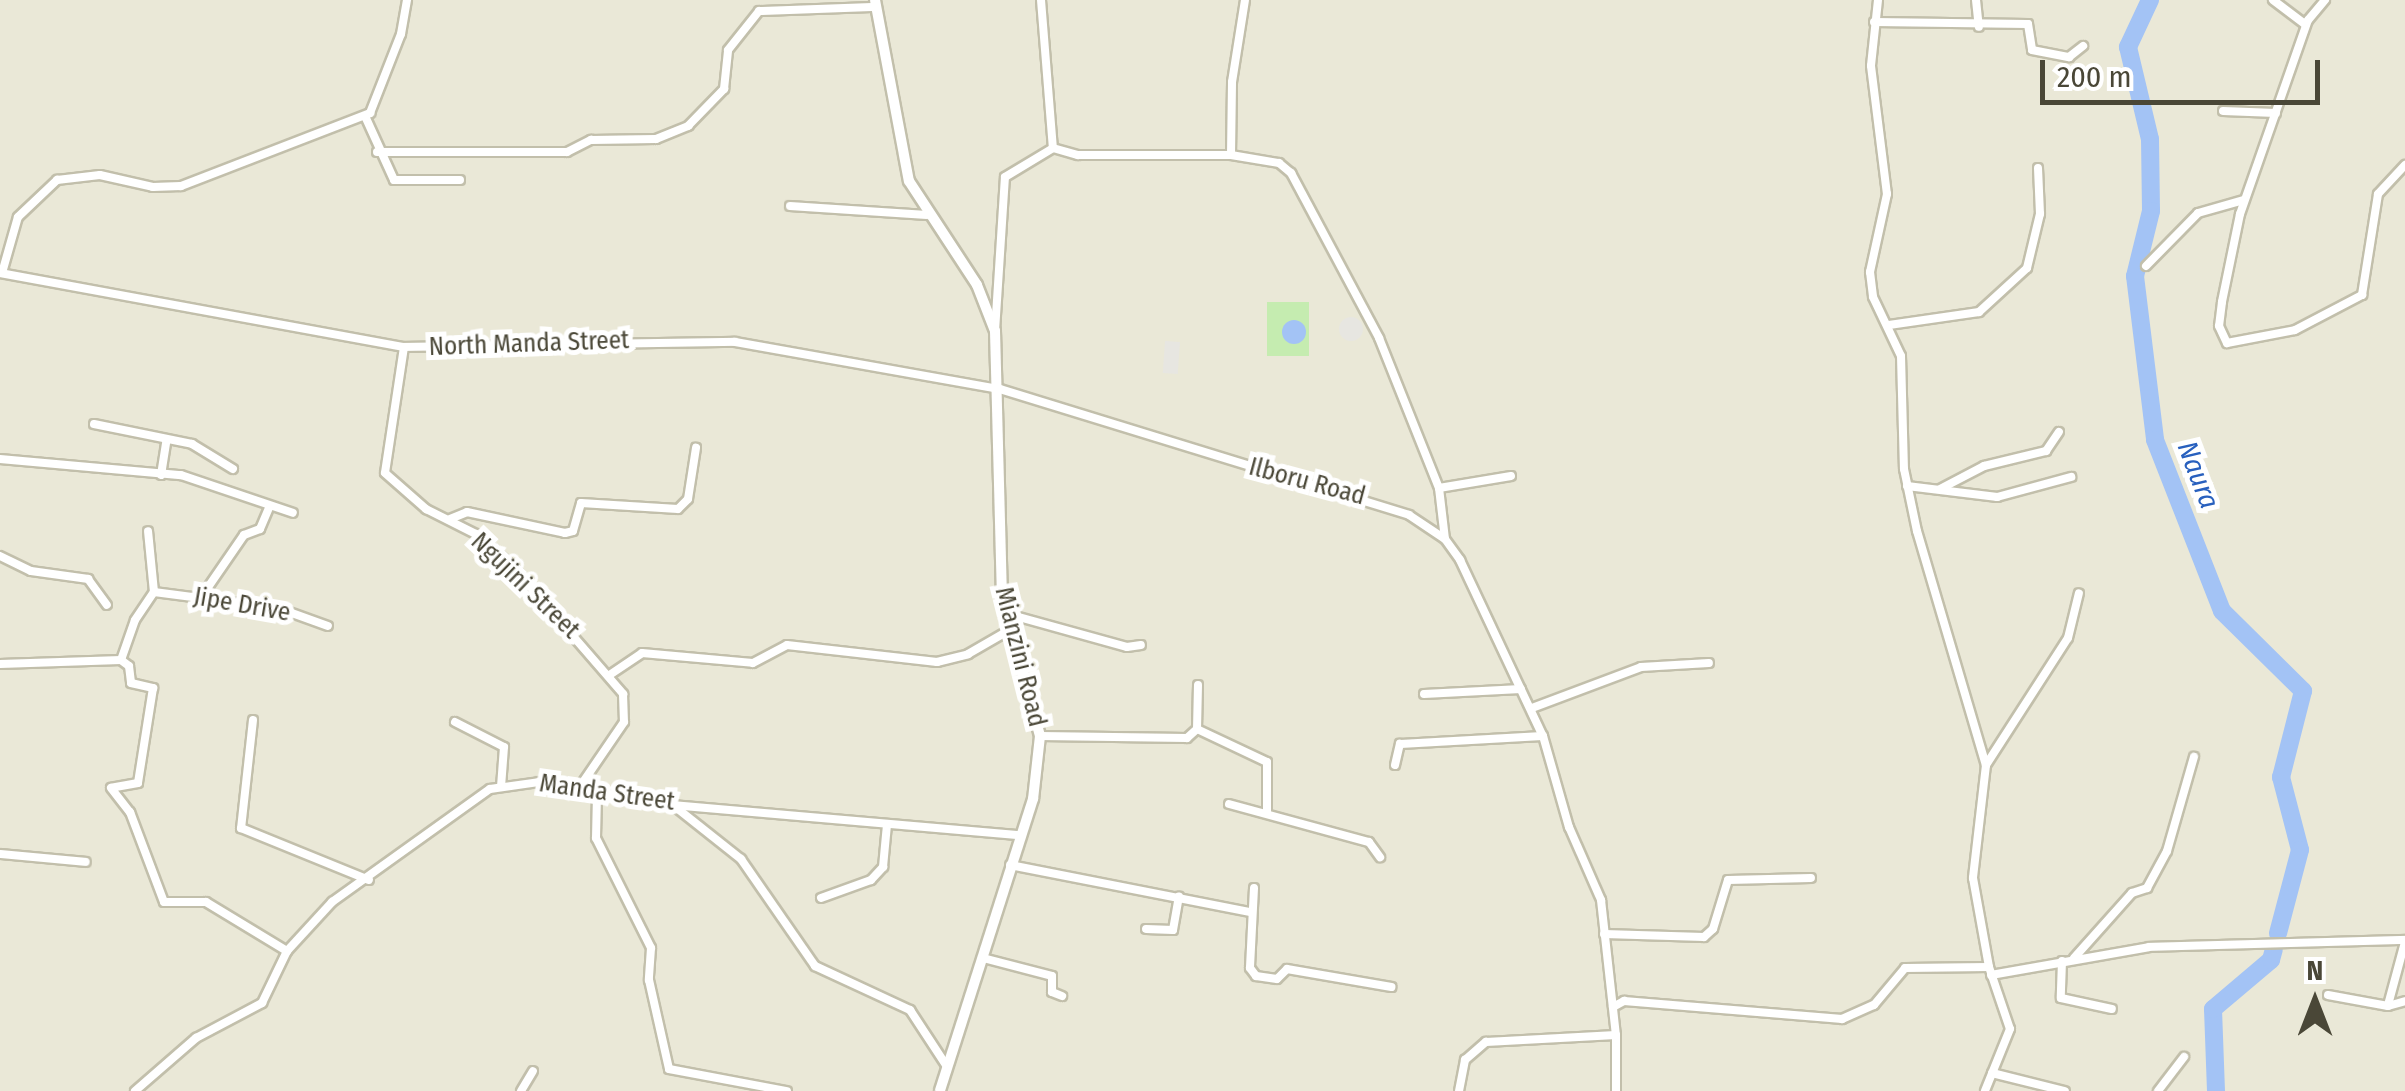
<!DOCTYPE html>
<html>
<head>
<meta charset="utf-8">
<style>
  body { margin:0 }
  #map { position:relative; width:2405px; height:1091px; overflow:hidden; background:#f6f4ea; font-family:"Fira Sans Condensed",sans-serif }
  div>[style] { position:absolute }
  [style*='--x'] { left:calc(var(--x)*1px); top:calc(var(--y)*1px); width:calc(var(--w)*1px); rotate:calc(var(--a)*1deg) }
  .residential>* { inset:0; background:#eae8d7; transform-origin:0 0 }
  .green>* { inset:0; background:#c5ecb0; transform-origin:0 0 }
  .parking>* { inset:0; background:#e7e6e1; transform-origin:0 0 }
  .round { border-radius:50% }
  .water>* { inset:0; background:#a3c3f5 }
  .river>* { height:18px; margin:-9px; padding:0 9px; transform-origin:9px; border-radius:9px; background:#a3c3f5 }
  .roads { filter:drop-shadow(2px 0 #c2bfab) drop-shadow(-2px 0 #c2bfab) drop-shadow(0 2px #c2bfab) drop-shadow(0 -2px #c2bfab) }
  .minor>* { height:8px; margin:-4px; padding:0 4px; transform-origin:4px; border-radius:4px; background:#fff }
  .tertiary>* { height:10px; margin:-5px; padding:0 5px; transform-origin:5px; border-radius:5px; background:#fff }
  span { translate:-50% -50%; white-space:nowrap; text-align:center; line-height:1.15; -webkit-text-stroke:10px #fff; paint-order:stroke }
  .street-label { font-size:25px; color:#4a4737 }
  .water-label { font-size:28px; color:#2860be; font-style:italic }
  .north { position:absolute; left:2265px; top:951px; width:100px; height:100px; -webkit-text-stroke:8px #fff; paint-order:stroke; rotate:0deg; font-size:28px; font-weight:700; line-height:40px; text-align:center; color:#4a4737 }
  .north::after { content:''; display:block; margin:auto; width:35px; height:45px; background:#4a4737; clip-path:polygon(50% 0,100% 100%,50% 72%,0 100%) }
  .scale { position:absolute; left:2040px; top:60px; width:280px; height:45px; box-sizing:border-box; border:5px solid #4a4737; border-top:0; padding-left:12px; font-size:30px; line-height:35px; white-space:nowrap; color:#4a4737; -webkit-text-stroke:8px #fff; paint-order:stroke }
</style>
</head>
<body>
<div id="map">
  <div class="residential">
    <i style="left:0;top:0;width:2405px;height:1091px"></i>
  </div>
  <div class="green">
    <i style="left:1267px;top:302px;width:42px;height:54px"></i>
  </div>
  <div class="parking">
    <i class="round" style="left:1339px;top:317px;width:24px;height:24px"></i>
    <i style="left:1165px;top:341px;width:15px;height:32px;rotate:4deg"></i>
  </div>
  <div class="water">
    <i class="round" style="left:1282px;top:320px;width:24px;height:24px"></i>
  </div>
  <div class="river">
    <i style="--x:2150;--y:0;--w:52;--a:115.1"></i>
    <i style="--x:2128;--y:47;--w:95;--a:76.6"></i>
    <i style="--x:2150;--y:139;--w:72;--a:89.2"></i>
    <i style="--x:2151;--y:211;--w:67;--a:103.8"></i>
    <i style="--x:2135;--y:276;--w:165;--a:83"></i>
    <i style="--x:2155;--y:440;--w:184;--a:68.6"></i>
    <i style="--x:2222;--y:611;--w:114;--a:44.6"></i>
    <i style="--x:2303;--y:691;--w:89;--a:104.3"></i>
    <i style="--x:2281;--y:777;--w:75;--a:75.4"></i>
    <i style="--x:2300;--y:850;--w:86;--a:104.8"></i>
    <i style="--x:2216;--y:1091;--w:82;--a:-92.1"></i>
    <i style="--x:2213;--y:1009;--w:76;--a:-40.2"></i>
    <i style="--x:2271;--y:960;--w:11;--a:-75"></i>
  </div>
  <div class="roads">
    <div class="minor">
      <i style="--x:1041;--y:0;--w:148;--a:85.4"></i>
      <i style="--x:1053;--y:148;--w:26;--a:16"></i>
      <i style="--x:1078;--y:155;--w:153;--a:0"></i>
      <i style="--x:1231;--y:155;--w:49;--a:9.5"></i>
      <i style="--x:1279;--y:163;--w:16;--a:40"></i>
      <i style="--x:1291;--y:173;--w:187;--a:61.9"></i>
      <i style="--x:1379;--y:338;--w:162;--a:68.2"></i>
      <i style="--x:1439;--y:488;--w:51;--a:83.3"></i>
      <i style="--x:1878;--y:0;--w:66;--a:96.1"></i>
      <i style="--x:1871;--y:66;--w:129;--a:82.9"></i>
      <i style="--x:1887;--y:194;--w:80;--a:102.3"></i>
      <i style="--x:1870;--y:272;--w:25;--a:83"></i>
      <i style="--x:1873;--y:297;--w:65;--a:64.6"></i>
      <i style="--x:1901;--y:356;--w:113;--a:88.5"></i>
      <i style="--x:1904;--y:469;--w:63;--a:78.2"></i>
      <i style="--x:1917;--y:531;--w:244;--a:73.6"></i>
      <i style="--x:1986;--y:765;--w:114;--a:96.6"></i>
      <i style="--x:1973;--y:878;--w:90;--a:79.8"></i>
      <i style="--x:1989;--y:967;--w:65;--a:71.3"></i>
      <i style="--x:2010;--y:1029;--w:67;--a:112"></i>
      <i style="--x:1976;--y:0;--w:27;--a:84"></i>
      <i style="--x:2273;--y:0;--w:41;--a:37.1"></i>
      <i style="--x:2325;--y:0;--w:26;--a:130"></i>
      <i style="--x:2308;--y:20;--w:206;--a:109.3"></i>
      <i style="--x:2240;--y:214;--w:90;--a:101.6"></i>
      <i style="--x:2222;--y:302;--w:24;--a:97"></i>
      <i style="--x:2219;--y:326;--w:19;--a:65"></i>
      <i style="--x:2227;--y:343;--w:69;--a:-10.8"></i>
      <i style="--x:2295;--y:330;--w:76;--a:-27.6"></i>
      <i style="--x:2362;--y:295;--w:102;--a:-81"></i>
      <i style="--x:2378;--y:194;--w:40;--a:-47"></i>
      <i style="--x:1874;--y:22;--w:154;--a:0.7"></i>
      <i style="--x:2028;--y:24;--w:26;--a:81"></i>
      <i style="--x:2032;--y:50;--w:38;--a:11"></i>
      <i style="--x:2069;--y:57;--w:18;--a:-38"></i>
      <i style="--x:2223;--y:111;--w:53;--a:2.2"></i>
      <i style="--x:365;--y:116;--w:70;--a:65.6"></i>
      <i style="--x:394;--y:180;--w:66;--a:0"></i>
      <i style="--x:377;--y:152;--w:190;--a:0"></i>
      <i style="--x:567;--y:152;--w:27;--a:-27"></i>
      <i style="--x:591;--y:140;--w:65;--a:-0.9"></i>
      <i style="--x:656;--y:139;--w:35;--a:-22"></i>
      <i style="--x:688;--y:126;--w:52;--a:-45.8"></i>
      <i style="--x:724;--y:89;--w:39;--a:-84"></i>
      <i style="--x:728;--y:50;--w:50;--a:-51.5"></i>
      <i style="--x:759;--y:11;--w:116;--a:-2"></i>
      <i style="--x:1231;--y:155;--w:73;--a:-89.2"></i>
      <i style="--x:1232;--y:82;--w:83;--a:-81"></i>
      <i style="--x:790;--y:206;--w:137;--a:3.8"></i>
      <i style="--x:2146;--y:266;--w:74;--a:-45.5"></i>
      <i style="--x:2198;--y:213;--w:48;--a:-15.8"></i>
      <i style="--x:0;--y:273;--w:411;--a:10.4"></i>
      <i style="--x:404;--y:347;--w:331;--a:-0.9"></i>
      <i style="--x:735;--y:342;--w:269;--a:10.1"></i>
      <i style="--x:1000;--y:389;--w:428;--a:17.1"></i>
      <i style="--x:1409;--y:515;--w:43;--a:33.7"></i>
      <i style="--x:1445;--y:539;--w:26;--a:54"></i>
      <i style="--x:1460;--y:560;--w:195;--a:64.8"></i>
      <i style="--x:1543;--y:736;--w:95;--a:74.1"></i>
      <i style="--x:1569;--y:827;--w:80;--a:66.3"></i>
      <i style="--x:1601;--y:900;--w:136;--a:83.7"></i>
      <i style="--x:1616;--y:1035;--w:56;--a:90"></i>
      <i style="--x:2;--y:273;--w:58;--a:-74.1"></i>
      <i style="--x:18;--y:217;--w:54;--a:-43.5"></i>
      <i style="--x:57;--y:180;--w:43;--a:-6.6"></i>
      <i style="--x:100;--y:175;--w:54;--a:12.8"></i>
      <i style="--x:153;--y:187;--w:28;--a:-2"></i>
      <i style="--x:181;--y:186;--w:203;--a:-21.1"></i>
      <i style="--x:370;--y:113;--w:85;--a:-68.6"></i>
      <i style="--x:401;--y:34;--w:35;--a:-80"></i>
      <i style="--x:1889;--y:325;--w:91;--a:-8.2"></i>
      <i style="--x:1979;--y:312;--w:65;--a:-42.5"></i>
      <i style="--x:2027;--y:268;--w:56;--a:-76.5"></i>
      <i style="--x:2040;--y:214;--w:46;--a:-92.5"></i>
      <i style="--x:995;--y:331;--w:154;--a:-86.3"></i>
      <i style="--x:1005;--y:177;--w:56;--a:-31.1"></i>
      <i style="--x:404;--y:347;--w:127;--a:98.6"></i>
      <i style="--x:385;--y:473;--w:55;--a:41.3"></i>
      <i style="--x:426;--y:509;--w:56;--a:26.6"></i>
      <i style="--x:476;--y:534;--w:51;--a:41.8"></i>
      <i style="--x:514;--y:568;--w:167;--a:49.1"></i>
      <i style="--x:623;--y:694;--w:28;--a:88"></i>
      <i style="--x:624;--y:722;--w:76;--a:124.3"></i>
      <i style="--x:94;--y:424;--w:100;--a:11.5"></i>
      <i style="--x:192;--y:444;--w:48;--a:31.4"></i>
      <i style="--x:0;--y:459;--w:182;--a:5.1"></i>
      <i style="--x:181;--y:475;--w:118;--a:18.7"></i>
      <i style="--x:161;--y:475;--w:36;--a:-81"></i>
      <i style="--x:1907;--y:486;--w:91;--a:7"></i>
      <i style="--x:1997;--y:497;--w:77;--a:-15.1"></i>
      <i style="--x:1439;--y:488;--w:73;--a:-9.5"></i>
      <i style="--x:1940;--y:489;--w:50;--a:-27.6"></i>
      <i style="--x:1984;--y:466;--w:64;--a:-13.6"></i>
      <i style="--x:2046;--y:451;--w:23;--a:-56"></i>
      <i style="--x:450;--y:519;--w:18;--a:-22"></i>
      <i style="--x:467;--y:512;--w:100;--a:12.1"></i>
      <i style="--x:565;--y:533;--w:8;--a:-14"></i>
      <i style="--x:573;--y:531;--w:29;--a:-74"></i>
      <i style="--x:581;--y:503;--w:97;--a:3.5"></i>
      <i style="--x:678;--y:509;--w:14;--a:-45"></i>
      <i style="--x:688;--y:499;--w:52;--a:-81.1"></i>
      <i style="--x:0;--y:556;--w:34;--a:26"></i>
      <i style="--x:31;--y:571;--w:58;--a:8"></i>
      <i style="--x:88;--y:579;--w:32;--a:54"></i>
      <i style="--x:154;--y:592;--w:125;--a:7.4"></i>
      <i style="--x:278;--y:608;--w:53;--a:19.8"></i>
      <i style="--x:202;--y:596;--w:74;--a:-55.5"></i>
      <i style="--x:244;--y:535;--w:17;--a:-21"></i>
      <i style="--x:260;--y:529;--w:25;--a:-67"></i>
      <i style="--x:1008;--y:614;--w:123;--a:15.5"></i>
      <i style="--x:1127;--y:647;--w:14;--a:-8"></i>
      <i style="--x:121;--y:660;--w:10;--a:37"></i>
      <i style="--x:129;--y:666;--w:17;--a:83"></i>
      <i style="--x:131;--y:683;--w:23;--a:13"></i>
      <i style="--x:153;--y:688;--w:96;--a:99"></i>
      <i style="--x:138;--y:783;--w:27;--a:170"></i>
      <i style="--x:111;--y:788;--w:31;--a:52"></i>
      <i style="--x:130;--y:812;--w:96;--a:69.3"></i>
      <i style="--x:164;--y:902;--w:42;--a:0"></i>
      <i style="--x:206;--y:902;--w:95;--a:31.2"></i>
      <i style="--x:0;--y:664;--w:121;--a:-1.9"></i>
      <i style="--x:121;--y:660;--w:42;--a:-70.7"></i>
      <i style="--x:135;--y:620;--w:34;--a:-56"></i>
      <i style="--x:154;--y:592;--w:61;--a:-95.6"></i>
      <i style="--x:611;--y:674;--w:37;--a:-34"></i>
      <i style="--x:642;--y:653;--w:111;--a:5.1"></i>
      <i style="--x:753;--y:663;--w:38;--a:-28"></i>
      <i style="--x:787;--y:645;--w:151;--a:6.5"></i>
      <i style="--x:937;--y:662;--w:32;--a:-14"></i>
      <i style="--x:968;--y:654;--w:52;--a:-30"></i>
      <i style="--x:1424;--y:694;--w:97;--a:-3"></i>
      <i style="--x:1532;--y:708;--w:116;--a:-20.6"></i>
      <i style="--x:1641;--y:667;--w:68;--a:-3.4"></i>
      <i style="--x:253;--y:720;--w:109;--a:96.3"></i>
      <i style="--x:241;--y:828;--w:138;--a:22.1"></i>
      <i style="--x:455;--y:722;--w:55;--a:27"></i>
      <i style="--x:504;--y:747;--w:40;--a:94.3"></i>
      <i style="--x:1197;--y:729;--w:77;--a:25.2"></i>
      <i style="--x:1267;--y:762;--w:50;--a:90"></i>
      <i style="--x:1040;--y:736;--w:147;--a:0.8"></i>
      <i style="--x:1187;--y:738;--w:13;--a:-42"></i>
      <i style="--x:1197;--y:729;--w:44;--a:-88.7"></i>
      <i style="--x:1395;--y:765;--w:22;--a:-77"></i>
      <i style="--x:1400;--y:744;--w:143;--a:-3.2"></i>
      <i style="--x:1986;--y:765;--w:151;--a:-57.2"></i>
      <i style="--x:2068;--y:638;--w:46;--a:-76.3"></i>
      <i style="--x:597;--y:794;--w:44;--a:91.3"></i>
      <i style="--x:596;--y:838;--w:123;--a:63.4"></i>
      <i style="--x:651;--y:948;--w:32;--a:94"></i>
      <i style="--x:649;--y:980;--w:91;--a:77.3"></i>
      <i style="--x:669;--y:1069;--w:120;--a:10.6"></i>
      <i style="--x:1229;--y:804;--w:145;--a:15.2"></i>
      <i style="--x:1369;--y:842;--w:19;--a:54"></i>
      <i style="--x:673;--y:805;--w:87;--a:38.5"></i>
      <i style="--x:741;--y:859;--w:130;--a:55.3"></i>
      <i style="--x:815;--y:966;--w:105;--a:24.9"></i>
      <i style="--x:910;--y:1010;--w:66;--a:56.8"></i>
      <i style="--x:0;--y:854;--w:86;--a:5.3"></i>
      <i style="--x:1010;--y:865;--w:245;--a:11.1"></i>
      <i style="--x:1254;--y:888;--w:80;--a:92.9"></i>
      <i style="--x:1250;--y:968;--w:10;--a:53"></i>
      <i style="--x:1256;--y:976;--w:21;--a:8"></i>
      <i style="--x:1277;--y:979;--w:14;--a:-45"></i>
      <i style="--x:1287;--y:969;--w:106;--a:9.8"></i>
      <i style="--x:821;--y:898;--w:53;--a:-19.8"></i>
      <i style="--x:871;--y:880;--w:18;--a:-47"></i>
      <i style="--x:883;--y:867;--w:42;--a:-84.6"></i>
      <i style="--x:1146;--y:929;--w:27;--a:2"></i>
      <i style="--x:1173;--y:930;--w:34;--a:-80"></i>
      <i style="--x:1604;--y:934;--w:100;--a:1.7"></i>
      <i style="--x:1704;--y:937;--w:12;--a:-42"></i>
      <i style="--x:1713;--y:929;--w:51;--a:-73"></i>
      <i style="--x:1728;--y:880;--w:83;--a:-1.4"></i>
      <i style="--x:983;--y:958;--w:71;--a:14.6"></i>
      <i style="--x:1052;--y:976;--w:16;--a:90"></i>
      <i style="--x:1052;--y:992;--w:11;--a:22"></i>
      <i style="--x:2074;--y:958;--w:87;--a:-48.3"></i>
      <i style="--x:2132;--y:893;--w:16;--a:-18"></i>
      <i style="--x:2147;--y:888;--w:42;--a:-61.6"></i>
      <i style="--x:2167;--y:851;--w:98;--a:-74"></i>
      <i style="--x:2062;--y:961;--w:37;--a:92"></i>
      <i style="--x:2061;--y:998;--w:52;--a:12.2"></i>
      <i style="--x:1991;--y:975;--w:160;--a:-10"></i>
      <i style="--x:2149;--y:947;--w:256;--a:-1.6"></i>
      <i style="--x:2328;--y:995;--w:61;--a:10.4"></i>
      <i style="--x:2388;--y:1006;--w:18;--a:-16"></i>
      <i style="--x:2388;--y:1005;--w:65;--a:-74.9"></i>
      <i style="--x:1613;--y:1007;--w:13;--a:-29"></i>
      <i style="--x:1624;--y:1001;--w:219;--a:4.7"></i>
      <i style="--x:1842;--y:1019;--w:35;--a:-24"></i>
      <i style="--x:1874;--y:1005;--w:48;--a:-50"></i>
      <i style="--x:1905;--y:968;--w:84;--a:-0.7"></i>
      <i style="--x:1992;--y:1073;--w:75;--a:13.9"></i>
      <i style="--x:135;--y:1091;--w:81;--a:-41"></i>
      <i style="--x:196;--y:1038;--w:75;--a:-27.9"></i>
      <i style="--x:262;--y:1003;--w:58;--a:-64.3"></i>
      <i style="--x:287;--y:951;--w:67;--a:-47.4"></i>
      <i style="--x:332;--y:902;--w:194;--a:-35.6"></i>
      <i style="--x:490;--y:789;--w:49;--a:-8.1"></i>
      <i style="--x:539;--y:782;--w:136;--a:9.7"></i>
      <i style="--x:673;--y:805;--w:347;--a:5"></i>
      <i style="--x:521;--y:1091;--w:23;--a:-59"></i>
      <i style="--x:1459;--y:1091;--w:32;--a:-79"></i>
      <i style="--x:1465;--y:1060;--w:28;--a:-41"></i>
      <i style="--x:1486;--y:1042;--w:130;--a:-3.1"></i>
      <i style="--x:2158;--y:1091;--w:43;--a:-52.6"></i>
    </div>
    <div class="tertiary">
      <i style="--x:875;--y:0;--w:184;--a:79.4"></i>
      <i style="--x:909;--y:181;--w:124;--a:56.8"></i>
      <i style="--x:977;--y:285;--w:49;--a:68.6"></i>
      <i style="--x:995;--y:331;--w:266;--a:88.5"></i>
      <i style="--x:1002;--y:597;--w:144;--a:74.7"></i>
      <i style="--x:1040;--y:736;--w:63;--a:96.3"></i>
      <i style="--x:1033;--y:799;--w:306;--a:107.7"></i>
    </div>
  </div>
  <div class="street-label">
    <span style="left:529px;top:344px;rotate:-2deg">North Manda Street</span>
    <span style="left:1307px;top:482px;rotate:15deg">Ilboru Road</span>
    <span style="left:525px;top:586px;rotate:44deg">Ngujini Street</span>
    <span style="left:242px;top:605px;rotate:10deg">Jipe Drive</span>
    <span style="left:1020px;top:657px;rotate:76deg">Mianzini Road</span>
    <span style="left:607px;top:793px;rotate:8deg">Manda Street</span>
  </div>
  <div class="water-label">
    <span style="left:2198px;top:475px;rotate:69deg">Naura</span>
  </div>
  <div class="north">N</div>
  <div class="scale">200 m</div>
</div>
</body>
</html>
